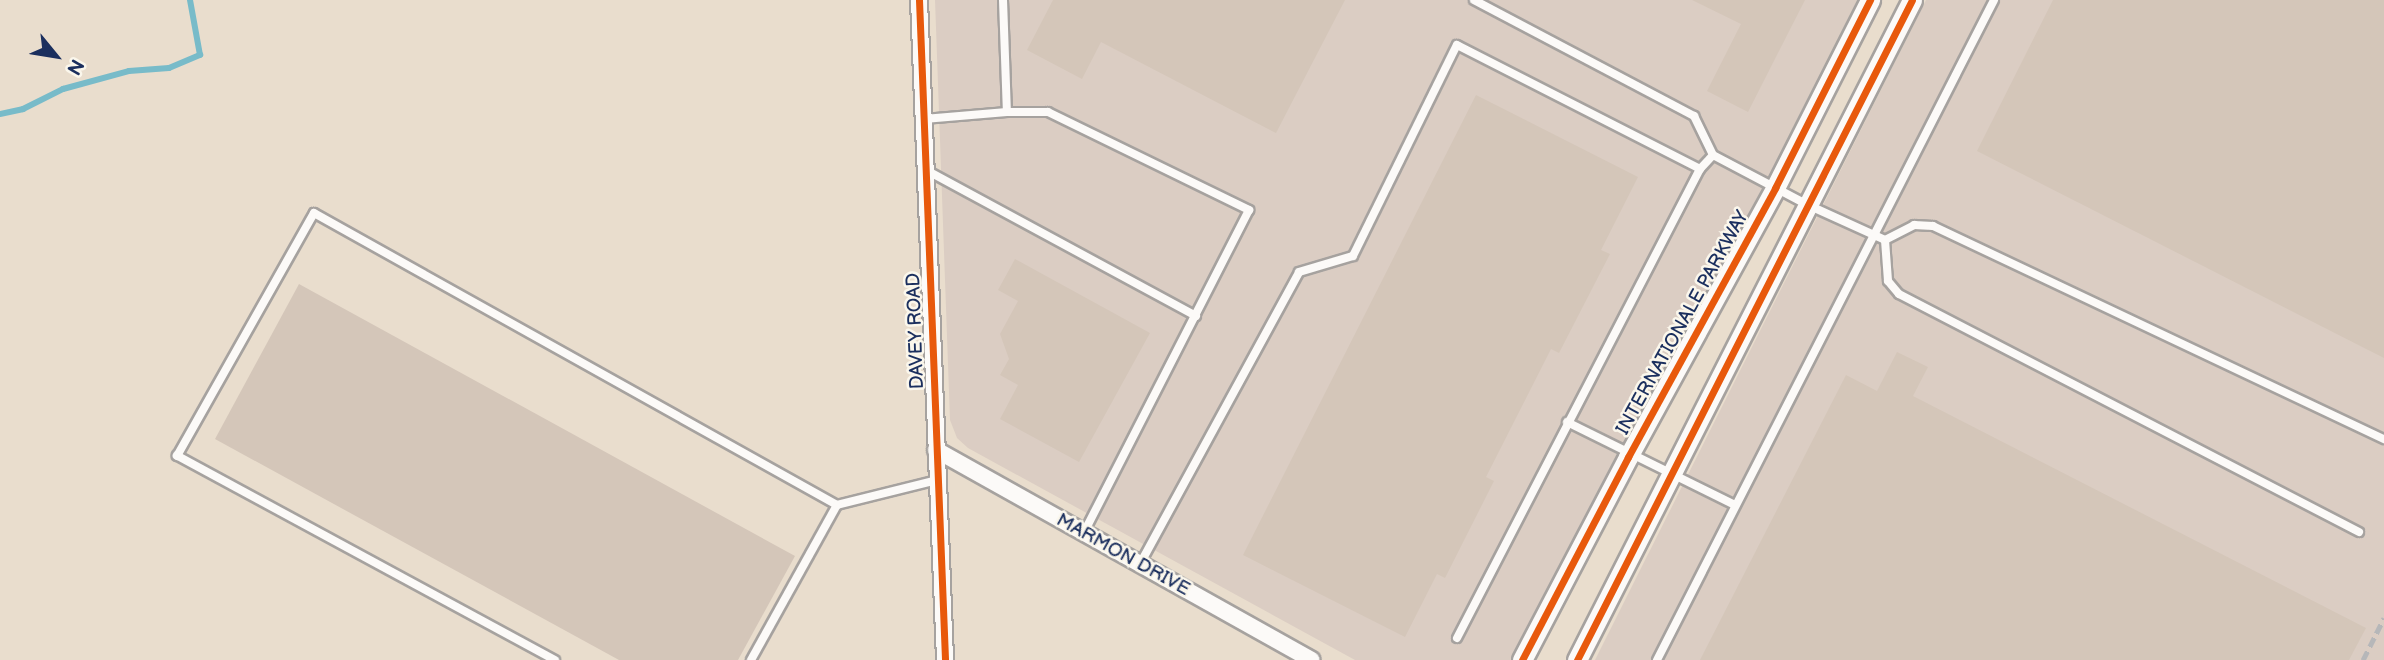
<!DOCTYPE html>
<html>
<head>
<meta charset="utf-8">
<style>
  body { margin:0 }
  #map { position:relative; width:2384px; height:660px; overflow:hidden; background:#e9ddcd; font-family:"Balsamiq Sans",sans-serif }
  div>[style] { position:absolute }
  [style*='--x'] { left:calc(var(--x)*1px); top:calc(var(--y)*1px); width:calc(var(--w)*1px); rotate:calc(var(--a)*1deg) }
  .industrial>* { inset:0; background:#dbcdc3 }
  .stream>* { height:6px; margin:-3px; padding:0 3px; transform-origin:3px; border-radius:3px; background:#78bbc9 }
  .building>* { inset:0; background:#d4c6b9 }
  .roads { filter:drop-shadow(2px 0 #a6a29f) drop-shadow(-2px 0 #a6a29f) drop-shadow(0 2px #a6a29f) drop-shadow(0 -2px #a6a29f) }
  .service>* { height:8px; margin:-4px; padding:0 4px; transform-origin:4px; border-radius:4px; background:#fcfaf8 }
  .minor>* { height:16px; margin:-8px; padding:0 8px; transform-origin:8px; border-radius:8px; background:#fcfaf8 }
  .tertiary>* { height:19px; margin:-9.5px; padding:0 9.5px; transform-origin:9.5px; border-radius:9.5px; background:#fcfaf8 }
  .rail>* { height:5px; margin-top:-2.5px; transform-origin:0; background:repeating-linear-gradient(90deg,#b6b7b9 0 10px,transparent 0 15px) }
  .cycleway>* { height:7px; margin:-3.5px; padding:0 3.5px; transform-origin:3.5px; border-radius:3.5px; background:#e8590c }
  span { translate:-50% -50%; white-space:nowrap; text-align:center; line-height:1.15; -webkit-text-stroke:5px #fbf7ec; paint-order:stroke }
  .street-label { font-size:19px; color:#1b2f5e }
  .north { position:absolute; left:21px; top:21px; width:70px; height:70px; -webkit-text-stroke:5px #fbf7ec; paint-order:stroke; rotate:120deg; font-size:19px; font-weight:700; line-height:28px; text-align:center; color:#1b2f5e }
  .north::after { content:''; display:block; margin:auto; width:24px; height:32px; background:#1b2f5e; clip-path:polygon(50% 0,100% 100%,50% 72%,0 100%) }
</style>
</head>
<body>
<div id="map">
  <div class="industrial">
    <i style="clip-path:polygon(935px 0,1858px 0,1726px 260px,1641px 411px,1511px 660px,1355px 660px,968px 448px,957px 438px,950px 420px)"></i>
    <i style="clip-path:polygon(1926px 0,2384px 0,2384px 660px,1595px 660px)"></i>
  </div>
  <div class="stream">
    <i style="--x:0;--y:114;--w:24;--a:-12"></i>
    <i style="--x:23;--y:109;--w:45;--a:-26.6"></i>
    <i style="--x:63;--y:89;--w:68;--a:-15.3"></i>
    <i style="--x:129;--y:71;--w:40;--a:-4.3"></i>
    <i style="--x:169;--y:68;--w:34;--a:-23"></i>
    <i style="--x:200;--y:55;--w:56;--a:-100.3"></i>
  </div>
  <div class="building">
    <i style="clip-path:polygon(1053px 0,1345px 0,1276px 133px,1101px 42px,1082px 79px,1027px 50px)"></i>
    <i style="clip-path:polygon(1692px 0,1805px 0,1748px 112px,1707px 91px,1741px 24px)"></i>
    <i style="clip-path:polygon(2053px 0,2384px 0,2384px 358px,1977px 151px)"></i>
    <i style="clip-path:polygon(1476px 95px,1638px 177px,1601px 250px,1610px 254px,1559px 353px,1551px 349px,1486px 477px,1494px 481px,1445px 578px,1437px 574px,1405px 637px,1243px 555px)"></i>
    <i style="clip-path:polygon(1015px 259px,1150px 333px,1079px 462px,1000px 419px,1018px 385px,1000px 375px,1009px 359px,1000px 334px,1018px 301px,998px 290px)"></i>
    <i style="clip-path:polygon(299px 284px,795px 556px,738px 660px,619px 660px,215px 439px)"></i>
    <i style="clip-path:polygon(1897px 352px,1928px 367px,1913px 396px,2366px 628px,2349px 660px,1700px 660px,1846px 375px,1877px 391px)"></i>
  </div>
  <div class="roads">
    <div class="service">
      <i style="--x:1003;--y:0;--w:112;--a:88"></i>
      <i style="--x:1007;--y:112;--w:41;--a:0"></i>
      <i style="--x:1048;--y:112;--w:224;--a:26"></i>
      <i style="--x:1249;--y:210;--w:363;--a:117.1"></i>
      <i style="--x:1474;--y:0;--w:249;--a:27.8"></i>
      <i style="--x:1694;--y:116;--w:43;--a:64"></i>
      <i style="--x:1713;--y:155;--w:107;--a:27.8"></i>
      <i style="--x:1808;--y:205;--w:85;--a:24.4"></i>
      <i style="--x:924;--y:119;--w:83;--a:-4.8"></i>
      <i style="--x:926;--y:170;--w:307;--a:28.4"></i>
      <i style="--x:1885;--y:240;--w:41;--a:85.8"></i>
      <i style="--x:1888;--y:281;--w:17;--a:50"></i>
      <i style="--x:1899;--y:294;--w:518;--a:27.36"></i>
      <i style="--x:1885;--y:240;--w:33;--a:-27"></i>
      <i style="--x:1914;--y:225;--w:19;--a:3"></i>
      <i style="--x:1933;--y:226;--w:499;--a:25.3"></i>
      <i style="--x:1567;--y:422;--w:187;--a:26.3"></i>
      <i style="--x:1140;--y:564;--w:332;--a:-61.4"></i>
      <i style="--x:1299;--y:272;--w:56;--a:-16.5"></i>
      <i style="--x:1353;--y:256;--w:235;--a:-63.8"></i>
      <i style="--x:1457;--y:45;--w:273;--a:27"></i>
      <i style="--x:1457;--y:638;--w:528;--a:-62.61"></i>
      <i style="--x:1700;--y:169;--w:19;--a:-47"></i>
      <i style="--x:555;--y:660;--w:430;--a:-151.6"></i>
      <i style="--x:177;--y:456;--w:279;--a:-60.6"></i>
      <i style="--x:314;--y:213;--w:599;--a:29.18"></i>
      <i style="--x:837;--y:505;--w:103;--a:-14"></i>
      <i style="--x:751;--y:660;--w:177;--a:-61"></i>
      <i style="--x:1657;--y:660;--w:741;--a:-62.95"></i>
    </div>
    <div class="minor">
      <i style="--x:919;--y:0;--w:661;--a:87.74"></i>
      <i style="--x:936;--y:450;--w:430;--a:29.2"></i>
    </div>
    <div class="tertiary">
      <i style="--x:1522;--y:660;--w:229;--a:-62.4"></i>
      <i style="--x:1628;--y:457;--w:307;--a:-61.3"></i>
      <i style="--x:1775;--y:188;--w:211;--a:-63.2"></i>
      <i style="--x:1577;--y:660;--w:740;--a:-63.09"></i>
    </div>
  </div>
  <div class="rail">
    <i style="--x:2363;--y:660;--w:47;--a:-63.4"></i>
  </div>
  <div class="cycleway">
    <i style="--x:919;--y:0;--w:661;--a:87.74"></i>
    <i style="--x:1522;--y:660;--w:229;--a:-62.4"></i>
    <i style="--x:1628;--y:457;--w:307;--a:-61.3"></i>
    <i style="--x:1775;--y:188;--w:211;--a:-63.2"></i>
    <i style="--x:1577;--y:660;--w:740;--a:-63.09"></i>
  </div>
  <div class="street-label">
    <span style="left:1683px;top:323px;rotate:-61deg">INTERNATIONALE PARKWAY</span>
    <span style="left:916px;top:331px;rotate:-92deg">DAVEY ROAD</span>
    <span style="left:1123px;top:555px;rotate:29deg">MARMON DRIVE</span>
  </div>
  <div class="north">N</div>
</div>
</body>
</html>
